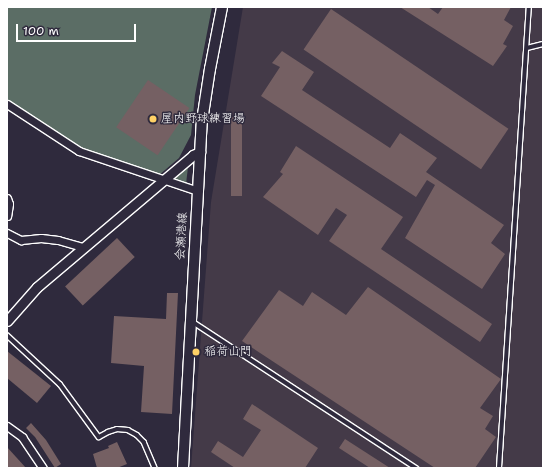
<!DOCTYPE html>
<html>
<head>
<meta charset="utf-8">
<style>
  body { margin:0 }
  #map { position:relative; width:550px; height:475px; overflow:hidden; background:#2f2a3d; font-family:"Shantell Sans","Klee One",sans-serif }
  div>[style] { position:absolute }
  [style*='--x'] { left:calc(var(--x)*1px); top:calc(var(--y)*1px); width:calc(var(--w)*1px); rotate:calc(var(--a)*1deg) }
  .built>* { inset:0; background:#443a48 }
  .green>* { inset:0; background:#5b6d65 }
  .building>* { inset:0; background:#756063; transform-origin:0 0 }
  .roads { filter:drop-shadow(1px 0 #fff) drop-shadow(-1px 0 #fff) drop-shadow(0 1px #fff) drop-shadow(0 -1px #fff) }
  .service>* { height:3.5px; margin:-1.75px; padding:0 1.75px; transform-origin:1.75px; border-radius:1.75px; background:#2f2a3d }
  .minor>* { height:7px; margin:-3.5px; padding:0 3.5px; transform-origin:3.5px; border-radius:3.5px; background:#2f2a3d }
  .tertiary>* { height:9px; margin:-4.5px; padding:0 4.5px; transform-origin:4.5px; border-radius:4.5px; background:#2f2a3d }
  .secondary>* { height:10px; margin:-5px; padding:0 5px; transform-origin:5px; border-radius:5px; background:#2f2a3d }
  .dots>* { width:11px; height:11px; translate:-50% -50%; box-sizing:border-box; border:2px solid #2f2a3d; border-radius:50% }
  span { translate:-50% -50%; white-space:nowrap; text-align:center; line-height:1.15; -webkit-text-stroke:3px #2f2a3d; paint-order:stroke }
  .poi-label { font-size:12px; color:#fff }
  .left { translate:0 -50%; text-align:left }
  .street-label { font-size:12px; color:#fff }
  .frame { position:absolute; inset:0; border:8px solid #fff; pointer-events:none }
  .scale { position:absolute; left:16px; top:24px; width:120px; height:18px; box-sizing:border-box; border:2px solid #fff; border-top:0; padding-left:5px; font-size:12px; line-height:14px; white-space:nowrap; color:#fff; -webkit-text-stroke:3px #2f2a3d; paint-order:stroke }
</style>
</head>
<body>
<div id="map">
  <div class="built">
    <i style="clip-path:polygon(243px 7px,543px 7px,543px 468px,191px 468px,211px 202px)"></i>
  </div>
  <div class="green">
    <i style="clip-path:polygon(7px 7px,212px 7px,195px 95px,191px 135px,179px 158px,158px 176px,79px 148px,7px 100px)"></i>
    <i style="clip-path:polygon(186px 167px,188px 167px,186px 184px,175px 179px,175px 177px)"></i>
  </div>
  <div class="building">
    <i style="clip-path:polygon(400px 7px,428px 7px,438px 14px,443px 7px,511px 7px,504px 20px,513px 26px,503px 44px,507px 46px,493px 66px)"></i>
    <i style="left:331px;top:9px;width:214px;height:49px;rotate:34deg"></i>
    <i style="clip-path:polygon(282px 51px,314px 72px,302px 90px,390px 148px,400px 133px,437px 158px,426px 172px,504px 225px,491px 243px,505px 254px,482px 289px,405px 238px,435px 185px,427px 180px,416px 197px,261px 96px,280px 67px,272px 63px)"></i>
    <i style="left:148px;top:80px;width:50px;height:57px;rotate:34deg"></i>
    <i style="left:231px;top:117px;width:11px;height:79px"></i>
    <i style="clip-path:polygon(296px 146px,403px 217px,381px 249px,492px 324px,480px 342px,329px 241px,347px 215px,336px 208px,318px 235px,263px 197px,283px 174px,280px 172px)"></i>
    <i style="left:117px;top:238px;width:26px;height:71px;rotate:47deg"></i>
    <i style="clip-path:polygon(368px 287px,501px 379px,480px 408px,493px 416px,485px 429px,496px 437px,475px 468px,435px 468px,242px 341px,279px 290px,303px 306px,312px 292px,346px 315px)"></i>
    <i style="clip-path:polygon(167px 293px,178px 293px,172px 414px,141px 412px,144px 366px,111px 363px,114px 316px,166px 319px)"></i>
    <i style="clip-path:polygon(7px 351px,51px 386px,37px 403px,7px 378px)"></i>
    <i style="clip-path:polygon(252px 404px,318px 448px,305px 468px,235px 468px,211px 452px,218px 441px,243px 457px,261px 430px,243px 419px)"></i>
    <i style="clip-path:polygon(31px 423px,46px 440px,61px 464px,55px 468px,35px 437px,26px 428px)"></i>
    <i style="clip-path:polygon(345px 439px,390px 468px,370px 468px,339px 448px)"></i>
    <i style="clip-path:polygon(117px 442px,127px 464px,117px 468px,97px 468px,93px 454px,109px 448px,108px 446px)"></i>
    <i style="clip-path:polygon(7px 447px,26px 468px,7px 468px)"></i>
  </div>
  <div class="roads">
    <div class="service">
      <i style="--x:527;--y:48;--w:16;--a:-14"></i>
      <i style="--x:193;--y:322;--w:267;--a:33.2"></i>
      <i style="--x:7;--y:335;--w:72;--a:42.8"></i>
      <i style="--x:60;--y:384;--w:66;--a:53.7"></i>
      <i style="--x:99;--y:437;--w:10;--a:-29"></i>
      <i style="--x:108;--y:432;--w:9;--a:-18"></i>
      <i style="--x:117;--y:429;--w:11;--a:5"></i>
      <i style="--x:128;--y:430;--w:10;--a:29"></i>
      <i style="--x:137;--y:435;--w:10;--a:45"></i>
      <i style="--x:144;--y:442;--w:28;--a:67"></i>
      <i style="--x:499;--y:468;--w:462;--a:-86.3"></i>
    </div>
    <div class="minor">
      <i style="--x:7;--y:104;--w:86;--a:33.1"></i>
      <i style="--x:79;--y:151;--w:126;--a:18.6"></i>
      <i style="--x:7;--y:198;--w:6;--a:72"></i>
      <i style="--x:9;--y:204;--w:12;--a:99"></i>
      <i style="--x:7;--y:233;--w:16;--a:27"></i>
      <i style="--x:21;--y:240;--w:20;--a:-6"></i>
      <i style="--x:41;--y:238;--w:17;--a:7"></i>
      <i style="--x:58;--y:240;--w:25;--a:16"></i>
      <i style="--x:7;--y:426;--w:19;--a:36"></i>
      <i style="--x:22;--y:437;--w:37;--a:56"></i>
    </div>
    <div class="tertiary">
      <i style="--x:7;--y:321;--w:45;--a:-48.6"></i>
      <i style="--x:37;--y:287;--w:204;--a:-40.2"></i>
      <i style="--x:193;--y:155;--w:8;--a:-23"></i>
    </div>
    <div class="secondary">
      <i style="--x:183;--y:468;--w:348;--a:-86.9"></i>
      <i style="--x:202;--y:121;--w:53;--a:-81.3"></i>
      <i style="--x:210;--y:69;--w:63;--a:-79"></i>
    </div>
  </div>
  <div class="dots">
    <i style="left:153px;top:119px;background:#ffd166"></i>
    <i style="left:196px;top:352px;background:#ffd166"></i>
  </div>
  <div class="poi-label">
    <span class="left" style="left:161px;top:119px">屋内野球練習場</span>
    <span class="left" style="left:204px;top:352px">稲荷山門</span>
  </div>
  <div class="street-label">
    <span style="left:182px;top:236px;rotate:-87deg">会瀬港線</span>
  </div>
  <div class="frame"></div>
  <div class="scale">100 m</div>
</div>
</body>
</html>
